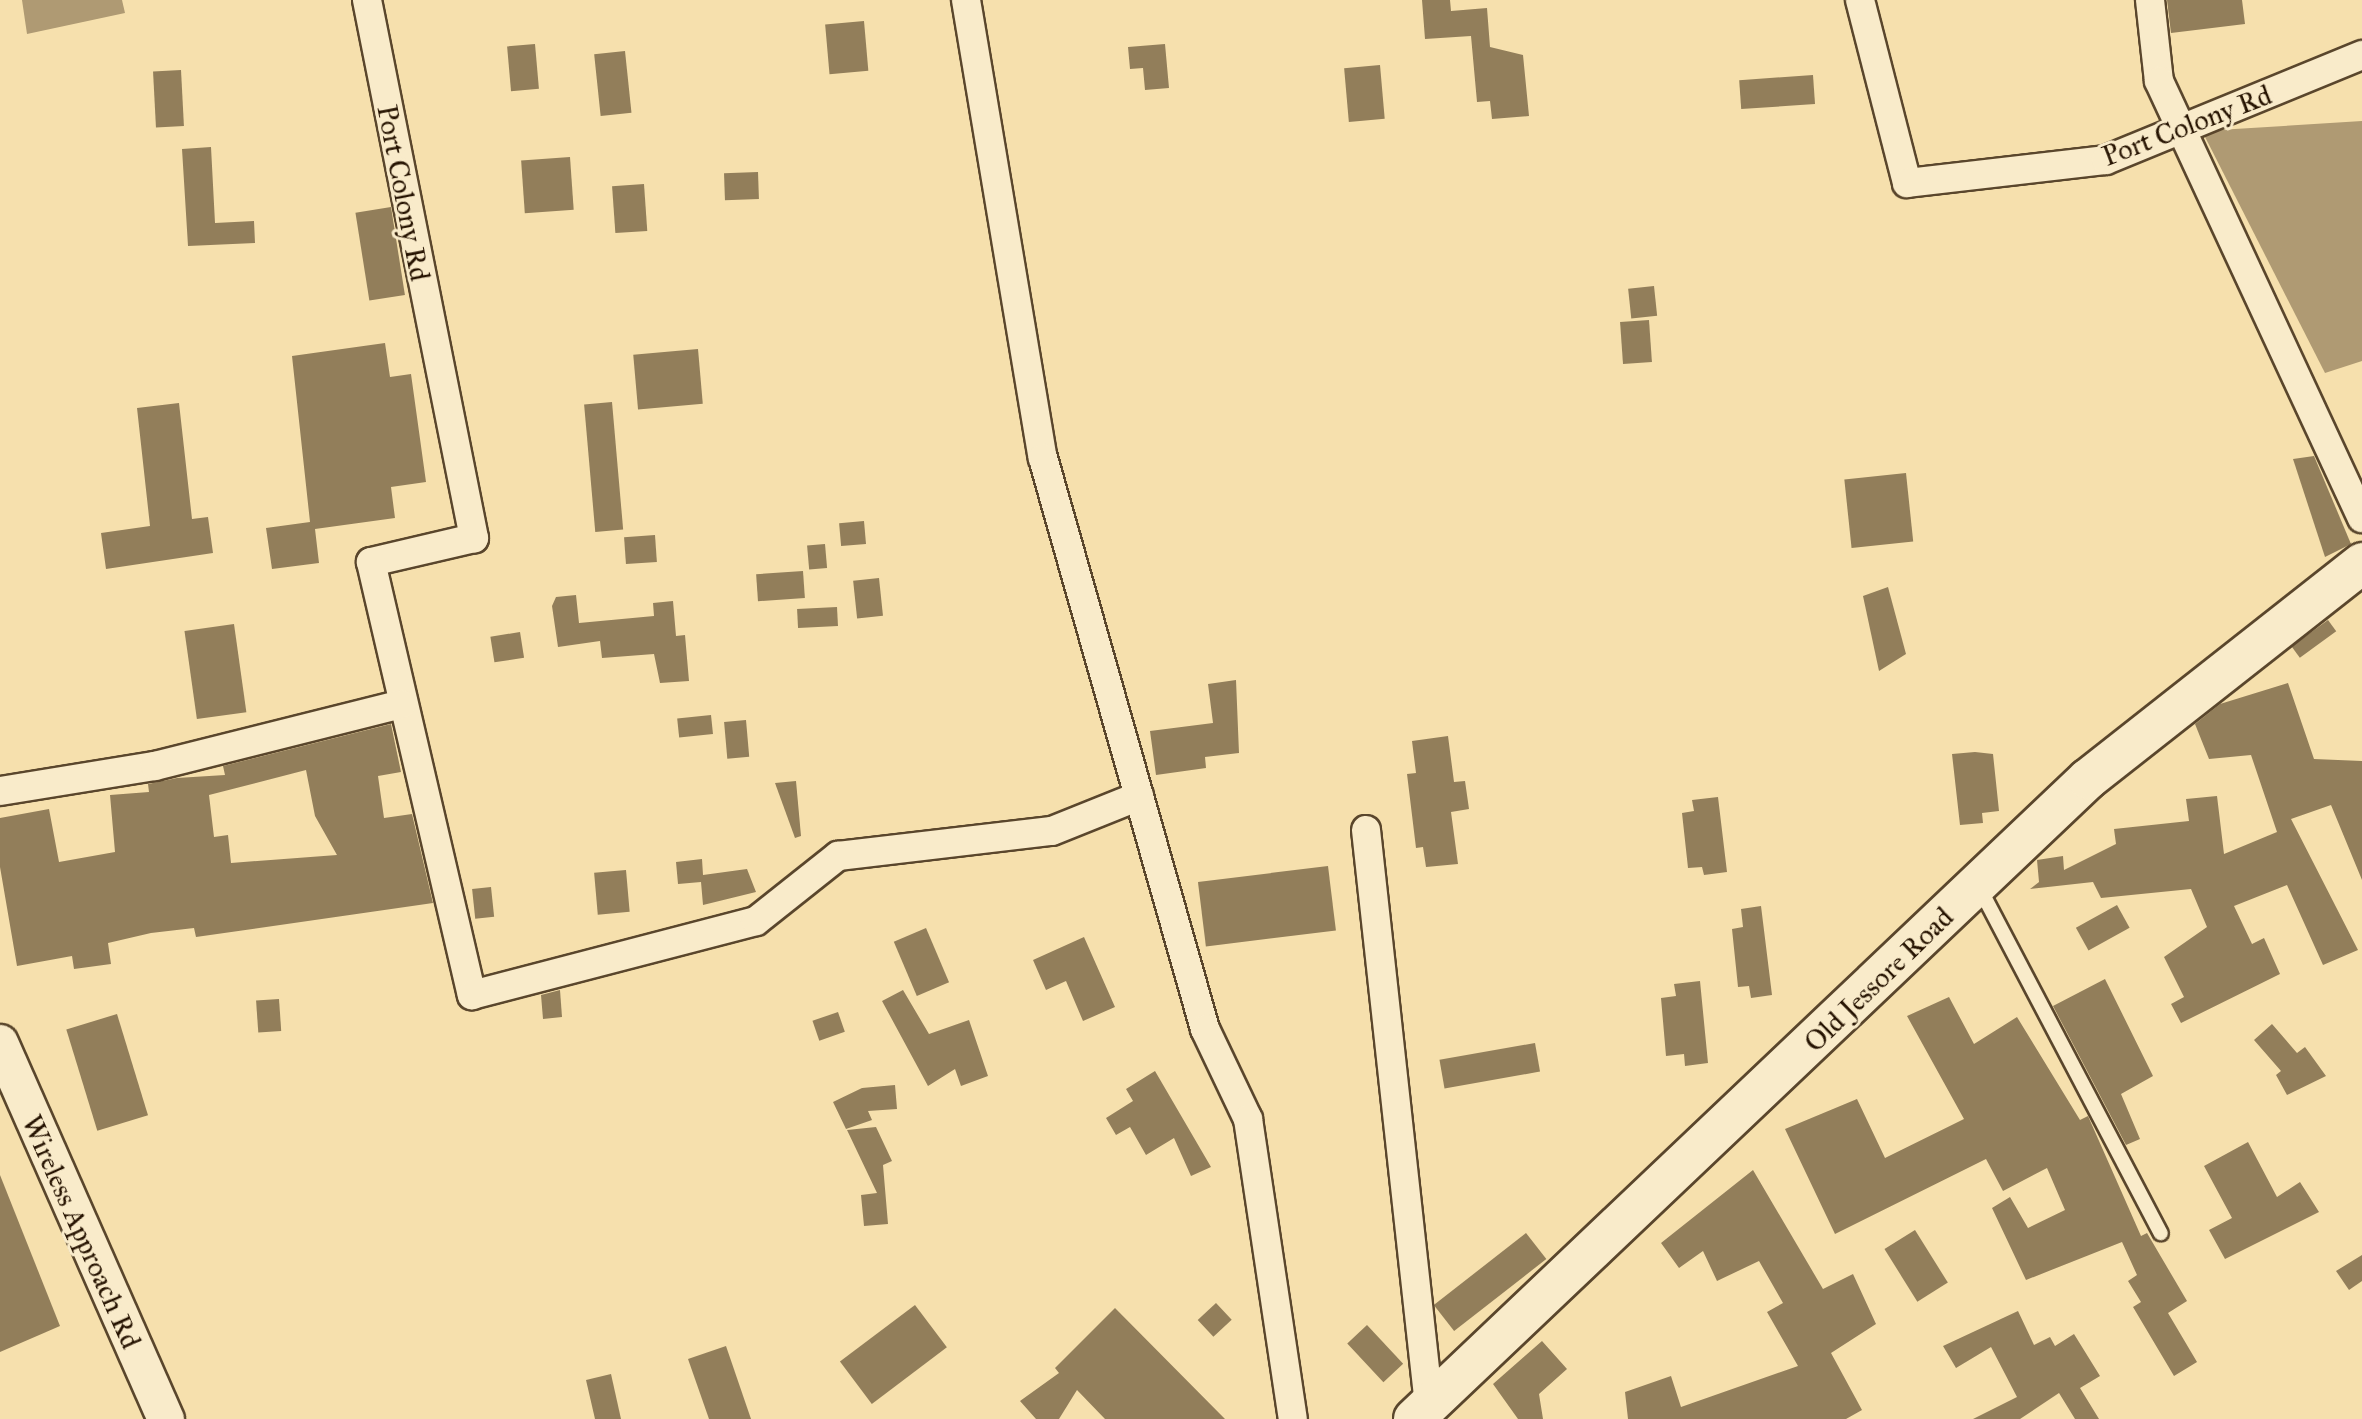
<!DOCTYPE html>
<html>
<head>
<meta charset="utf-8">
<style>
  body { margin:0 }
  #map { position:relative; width:2362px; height:1419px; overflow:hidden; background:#f6e0ad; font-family:"IM FELL Great Primer",serif }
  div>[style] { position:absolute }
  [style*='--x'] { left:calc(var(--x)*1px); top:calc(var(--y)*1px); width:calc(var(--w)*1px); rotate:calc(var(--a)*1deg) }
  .water>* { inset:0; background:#af9a73 }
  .building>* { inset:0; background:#927e5a; transform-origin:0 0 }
  .roads { filter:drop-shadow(2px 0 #5a462c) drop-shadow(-2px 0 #5a462c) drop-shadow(0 2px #5a462c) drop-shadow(0 -2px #5a462c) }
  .service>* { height:14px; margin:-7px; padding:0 7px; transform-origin:7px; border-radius:7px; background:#f9ebca }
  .minor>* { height:28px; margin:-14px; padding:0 14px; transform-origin:14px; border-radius:14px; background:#f9ebca }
  .tertiary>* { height:36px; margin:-18px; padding:0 18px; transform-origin:18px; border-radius:18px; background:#f9ebca }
  .secondary>* { height:40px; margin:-20px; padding:0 20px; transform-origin:20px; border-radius:20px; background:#f9ebca }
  span { translate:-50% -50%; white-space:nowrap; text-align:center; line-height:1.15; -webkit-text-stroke:6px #f9ebca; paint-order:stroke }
  .street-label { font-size:28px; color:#261301 }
</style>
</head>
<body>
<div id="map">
  <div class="water">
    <i style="clip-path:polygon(22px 0,122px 0,125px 13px,27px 34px)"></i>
    <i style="clip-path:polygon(2362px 121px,2362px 361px,2325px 373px,2202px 131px)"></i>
  </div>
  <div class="building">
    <i style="clip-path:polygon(1422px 0,1450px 0,1451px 11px,1487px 8px,1490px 47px,1523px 55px,1529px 116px,1492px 119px,1490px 101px,1477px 102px,1471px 36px,1425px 39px)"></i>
    <i style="clip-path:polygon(2167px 0,2242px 0,2245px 24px,2171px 33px)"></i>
    <i style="left:864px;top:21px;width:50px;height:39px;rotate:85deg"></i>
    <i style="left:535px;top:44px;width:45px;height:28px;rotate:85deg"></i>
    <i style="clip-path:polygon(1165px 44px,1169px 88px,1145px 90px,1143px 68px,1130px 69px,1128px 47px)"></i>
    <i style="left:625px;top:51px;width:62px;height:31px;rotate:84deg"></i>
    <i style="left:1380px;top:65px;width:54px;height:36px;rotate:85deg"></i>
    <i style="left:181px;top:70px;width:56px;height:28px;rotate:87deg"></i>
    <i style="left:1813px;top:75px;width:29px;height:74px;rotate:86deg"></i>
    <i style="clip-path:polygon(211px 147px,215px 223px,254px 221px,255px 243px,188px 246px,182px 149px)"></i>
    <i style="left:570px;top:157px;width:53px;height:49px;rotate:86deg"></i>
    <i style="left:758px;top:172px;width:27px;height:34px;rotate:88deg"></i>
    <i style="left:644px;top:184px;width:47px;height:32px;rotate:86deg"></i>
    <i style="left:391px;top:207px;width:89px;height:36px;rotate:81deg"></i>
    <i style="left:1654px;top:286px;width:30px;height:26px;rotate:84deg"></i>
    <i style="left:1649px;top:320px;width:42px;height:29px;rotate:86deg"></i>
    <i style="clip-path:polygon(385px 343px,390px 377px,411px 374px,426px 482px,391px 487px,395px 518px,315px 529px,319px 563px,272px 569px,266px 528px,310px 522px,292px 356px)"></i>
    <i style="left:698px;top:349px;width:55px;height:65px;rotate:85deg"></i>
    <i style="left:612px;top:402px;width:128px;height:28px;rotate:85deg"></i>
    <i style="clip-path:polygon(179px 403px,192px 519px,208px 517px,213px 553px,106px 569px,101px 533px,150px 526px,137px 408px)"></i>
    <i style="clip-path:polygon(2314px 456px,2351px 544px,2325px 557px,2293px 459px)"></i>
    <i style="left:1906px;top:473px;width:69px;height:62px;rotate:84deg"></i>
    <i style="left:864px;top:521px;width:23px;height:25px;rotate:85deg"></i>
    <i style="left:655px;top:535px;width:27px;height:31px;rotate:86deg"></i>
    <i style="left:825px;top:544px;width:24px;height:18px;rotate:85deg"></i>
    <i style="left:803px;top:571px;width:27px;height:47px;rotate:86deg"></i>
    <i style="left:879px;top:578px;width:38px;height:26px;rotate:84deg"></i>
    <i style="clip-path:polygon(1888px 587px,1906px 654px,1879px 671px,1863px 596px)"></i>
    <i style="clip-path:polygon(576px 595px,579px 623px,654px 616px,653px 603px,673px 601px,676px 636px,685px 635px,689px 681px,660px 683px,654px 654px,602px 658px,600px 641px,558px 647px,552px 606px,556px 597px)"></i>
    <i style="left:837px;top:607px;width:19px;height:40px;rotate:87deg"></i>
    <i style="left:2328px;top:620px;width:14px;height:45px;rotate:54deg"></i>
    <i style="left:234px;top:624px;width:89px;height:50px;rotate:82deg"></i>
    <i style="left:520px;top:632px;width:26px;height:30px;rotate:81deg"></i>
    <i style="clip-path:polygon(1236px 680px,1239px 753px,1205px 757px,1206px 768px,1156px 775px,1150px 731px,1213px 723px,1208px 684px)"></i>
    <i style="clip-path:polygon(2288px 683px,2314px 759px,2362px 761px,2362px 880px,2331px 805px,2291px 819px,2358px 950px,2323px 965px,2287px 885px,2234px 906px,2252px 944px,2264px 938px,2280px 974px,2181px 1023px,2171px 1004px,2184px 997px,2164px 957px,2207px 927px,2191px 889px,2101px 898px,2093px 882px,2030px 889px,2039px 882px,2037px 860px,2063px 856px,2064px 870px,2116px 844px,2114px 829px,2189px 821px,2186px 799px,2217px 796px,2224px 854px,2277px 832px,2251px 755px,2209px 759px,2195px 724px,2220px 704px)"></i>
    <i style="left:711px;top:715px;width:19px;height:34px;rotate:84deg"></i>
    <i style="left:746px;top:720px;width:37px;height:22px;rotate:85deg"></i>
    <i style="clip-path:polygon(evenodd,391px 724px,401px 772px,378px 776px,384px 818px,412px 814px,433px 903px,196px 937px,194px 928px,151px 933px,108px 943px,111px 964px,74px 969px,72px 956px,17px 966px,0 867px,0 818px,49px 809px,59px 862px,115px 852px,110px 795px,149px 792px,148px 784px,177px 778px,225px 775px,223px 766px,391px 724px,306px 770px,315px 816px,337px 855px,231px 863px,228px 835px,214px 837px,209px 795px,306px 770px)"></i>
    <i style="clip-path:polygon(1448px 736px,1454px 782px,1465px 781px,1469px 809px,1451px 812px,1458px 864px,1426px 867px,1423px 847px,1416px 848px,1407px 774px,1416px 773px,1412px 741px)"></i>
    <i style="clip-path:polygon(1975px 752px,1993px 754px,1999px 811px,1982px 813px,1983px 823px,1960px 825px,1952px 754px)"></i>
    <i style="clip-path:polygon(796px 781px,801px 836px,795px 838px,775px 783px)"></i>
    <i style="clip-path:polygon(1718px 797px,1727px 872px,1704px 875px,1702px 867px,1688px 868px,1682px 813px,1694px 811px,1692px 800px)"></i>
    <i style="clip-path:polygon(702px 859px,703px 875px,747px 869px,756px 892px,703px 905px,701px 882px,678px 884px,676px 862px)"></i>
    <i style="left:1328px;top:866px;width:65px;height:131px;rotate:83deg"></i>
    <i style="left:626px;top:870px;width:42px;height:32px;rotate:85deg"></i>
    <i style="left:491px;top:887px;width:30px;height:19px;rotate:84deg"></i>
    <i style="left:2117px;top:905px;width:26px;height:47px;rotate:61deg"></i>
    <i style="clip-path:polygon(1761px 906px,1772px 995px,1751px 998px,1749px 986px,1738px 987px,1732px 929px,1743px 927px,1741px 909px)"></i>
    <i style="left:926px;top:928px;width:59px;height:35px;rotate:67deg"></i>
    <i style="clip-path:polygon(1084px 937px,1115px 1007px,1083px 1021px,1066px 981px,1046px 990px,1033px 960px)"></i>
    <i style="clip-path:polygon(2105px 979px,2153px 1076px,2121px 1094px,2140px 1139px,2126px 1145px,2053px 1006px)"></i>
    <i style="clip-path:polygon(1700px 981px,1708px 1063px,1685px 1066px,1684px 1054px,1666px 1056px,1661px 998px,1676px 996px,1674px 984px)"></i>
    <i style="clip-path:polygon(560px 990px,562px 1017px,543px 1019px,541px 995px)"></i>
    <i style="clip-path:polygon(903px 990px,929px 1034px,969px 1020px,988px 1076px,961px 1086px,955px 1069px,928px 1086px,882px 1001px)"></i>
    <i style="clip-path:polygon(1949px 997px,1974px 1044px,2017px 1017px,2080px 1120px,2088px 1116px,2141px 1236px,2147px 1233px,2187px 1301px,2168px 1313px,2197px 1362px,2174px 1376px,2133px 1307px,2141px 1302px,2128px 1281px,2137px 1275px,2122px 1242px,2026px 1280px,1992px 1208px,2010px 1197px,2028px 1228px,2065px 1210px,2047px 1168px,2003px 1191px,1986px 1159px,1835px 1234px,1785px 1129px,1857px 1099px,1885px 1158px,1964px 1119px,1907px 1016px)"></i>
    <i style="left:279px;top:999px;width:32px;height:23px;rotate:86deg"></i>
    <i style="left:838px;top:1012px;width:21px;height:27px;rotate:71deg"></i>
    <i style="left:117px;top:1014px;width:106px;height:53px;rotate:73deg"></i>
    <i style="clip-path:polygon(2272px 1024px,2297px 1053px,2305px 1047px,2326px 1076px,2287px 1095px,2276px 1075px,2281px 1071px,2254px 1040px)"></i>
    <i style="left:1535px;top:1043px;width:29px;height:97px;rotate:80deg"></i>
    <i style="clip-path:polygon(1155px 1071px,1211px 1167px,1191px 1176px,1174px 1138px,1146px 1155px,1130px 1127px,1116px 1135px,1106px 1118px,1133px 1101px,1126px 1089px)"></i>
    <i style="clip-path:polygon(895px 1085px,897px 1109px,868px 1111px,872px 1120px,846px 1129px,833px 1102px,862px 1088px)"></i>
    <i style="clip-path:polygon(876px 1127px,892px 1161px,883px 1165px,888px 1224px,864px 1226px,861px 1195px,877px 1193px,847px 1130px)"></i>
    <i style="clip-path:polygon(2248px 1142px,2277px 1197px,2300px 1182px,2319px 1212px,2225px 1259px,2209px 1230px,2232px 1218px,2204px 1166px)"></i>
    <i style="clip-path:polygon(1753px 1170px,1823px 1289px,1853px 1274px,1876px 1324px,1831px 1353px,1862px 1410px,1846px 1419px,1628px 1419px,1625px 1392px,1671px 1376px,1681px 1407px,1798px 1366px,1767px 1312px,1783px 1303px,1759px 1261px,1717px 1281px,1703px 1251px,1679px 1268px,1661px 1243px)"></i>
    <i style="clip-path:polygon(0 1175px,60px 1326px,0 1352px)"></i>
    <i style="left:1915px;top:1230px;width:62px;height:36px;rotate:58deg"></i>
    <i style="left:1526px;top:1233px;width:33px;height:117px;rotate:52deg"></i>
    <i style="clip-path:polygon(2362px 1255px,2362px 1281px,2349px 1290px,2336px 1271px)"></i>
    <i style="left:1216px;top:1303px;width:23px;height:25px;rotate:47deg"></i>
    <i style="left:915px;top:1305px;width:53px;height:94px;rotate:53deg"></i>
    <i style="clip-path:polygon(1115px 1308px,1225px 1419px,1105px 1419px,1077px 1390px,1059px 1419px,1036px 1419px,1020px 1401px,1059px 1373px,1055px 1368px)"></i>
    <i style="clip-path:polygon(2018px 1311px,2034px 1345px,2050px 1337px,2055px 1346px,2074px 1334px,2100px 1376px,2080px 1388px,2099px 1419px,2075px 1419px,2059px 1393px,2020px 1419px,1973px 1419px,2017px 1397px,1991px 1347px,1956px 1368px,1943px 1346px)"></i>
    <i style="left:1367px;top:1325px;width:53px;height:27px;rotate:47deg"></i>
    <i style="clip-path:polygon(1542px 1341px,1567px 1369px,1539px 1394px,1543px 1419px,1518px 1419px,1493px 1384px)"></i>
    <i style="clip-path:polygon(726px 1346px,751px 1419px,709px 1419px,688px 1359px)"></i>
    <i style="clip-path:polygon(611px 1374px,621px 1419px,595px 1419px,586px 1380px)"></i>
  </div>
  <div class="roads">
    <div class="service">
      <i style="--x:1979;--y:887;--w:391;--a:62.3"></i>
    </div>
    <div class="minor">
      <i style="--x:367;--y:0;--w:549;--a:78.75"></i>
      <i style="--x:474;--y:538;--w:106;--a:166.9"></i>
      <i style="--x:371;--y:562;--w:445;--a:76.9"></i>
      <i style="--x:472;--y:995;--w:293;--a:-14.6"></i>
      <i style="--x:756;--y:921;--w:105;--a:-38.4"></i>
      <i style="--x:838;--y:856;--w:215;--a:-6.7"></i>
      <i style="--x:1052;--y:831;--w:94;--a:-21.9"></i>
      <i style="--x:966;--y:0;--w:464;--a:80.5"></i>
      <i style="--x:1043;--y:458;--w:594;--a:74.16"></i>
      <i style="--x:1205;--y:1029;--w:100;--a:64.5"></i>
      <i style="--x:1248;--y:1119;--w:303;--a:81.5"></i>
      <i style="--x:1860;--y:0;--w:189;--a:75.6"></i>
      <i style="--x:1907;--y:183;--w:200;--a:-6.6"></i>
      <i style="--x:2106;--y:160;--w:277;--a:-22.3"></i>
      <i style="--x:2150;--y:0;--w:81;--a:83.7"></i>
      <i style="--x:2159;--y:81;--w:482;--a:65.1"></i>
      <i style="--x:0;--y:791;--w:157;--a:-9.2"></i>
      <i style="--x:155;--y:766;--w:254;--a:-14.1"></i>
      <i style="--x:1366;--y:830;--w:578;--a:83.75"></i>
    </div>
    <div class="tertiary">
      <i style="--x:0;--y:1043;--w:411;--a:66.2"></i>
    </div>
    <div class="secondary">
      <i style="--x:1414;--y:1419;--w:929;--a:-43.52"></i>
      <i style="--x:2088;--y:779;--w:349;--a:-38.2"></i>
    </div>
  </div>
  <div class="street-label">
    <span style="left:2187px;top:126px;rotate:-21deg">Port Colony Rd</span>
    <span style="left:403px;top:193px;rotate:79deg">Port Colony Rd</span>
    <span style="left:1879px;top:980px;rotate:-44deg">Old Jessore Road</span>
    <span style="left:81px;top:1232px;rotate:66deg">Wireless Approach Rd</span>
  </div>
</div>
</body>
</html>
